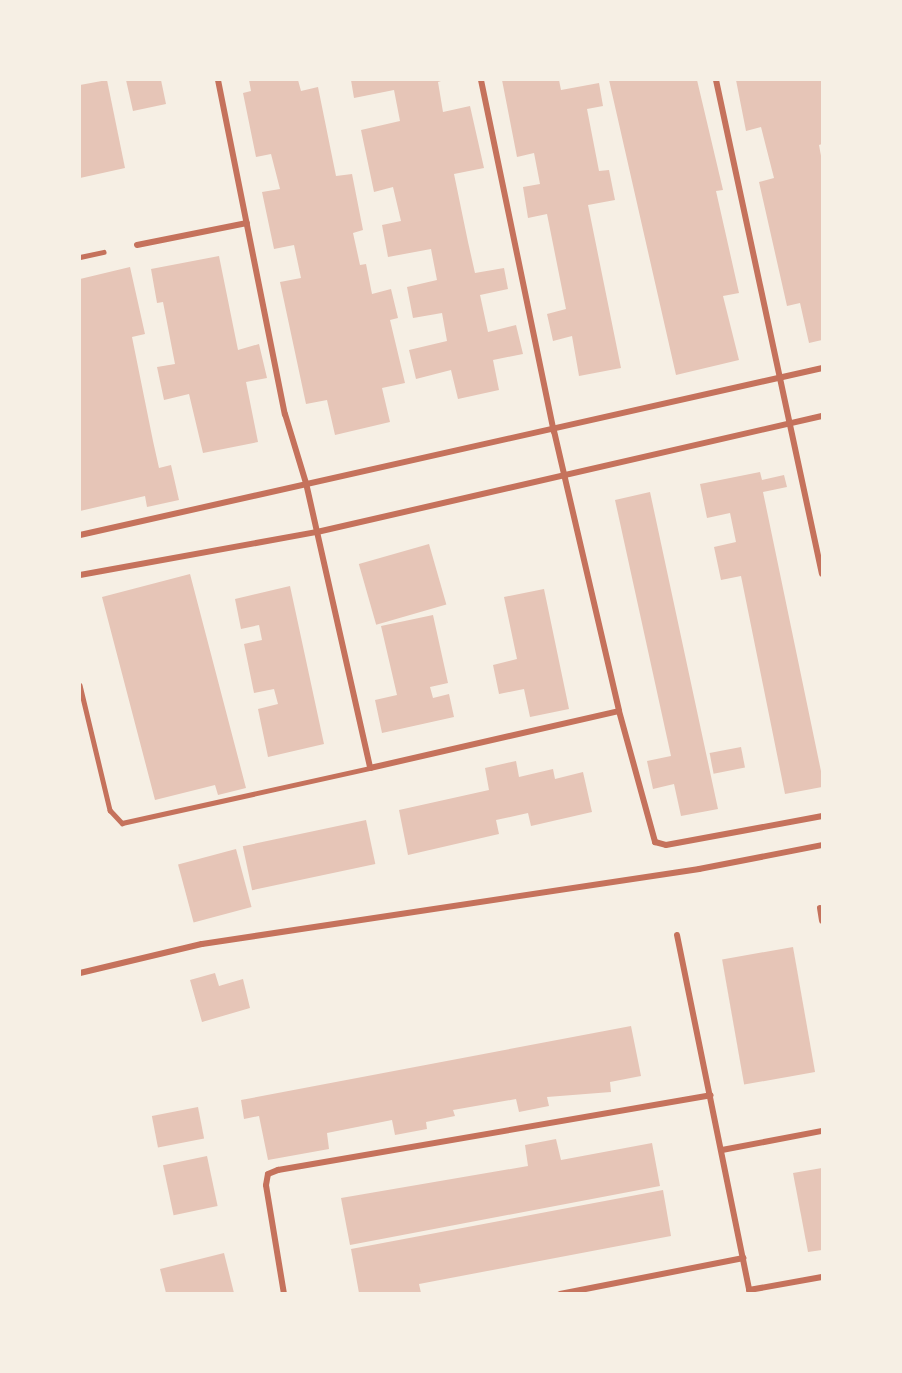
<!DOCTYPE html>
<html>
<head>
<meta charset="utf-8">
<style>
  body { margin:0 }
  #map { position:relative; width:902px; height:1373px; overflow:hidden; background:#f6efe4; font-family:"Asap Condensed",sans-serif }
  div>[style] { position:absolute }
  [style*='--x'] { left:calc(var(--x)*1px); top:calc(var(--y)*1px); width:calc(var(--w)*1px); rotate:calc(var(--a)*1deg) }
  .building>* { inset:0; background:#e6c5b7; transform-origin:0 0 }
  .service>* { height:4.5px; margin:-2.25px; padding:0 2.25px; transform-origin:2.25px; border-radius:2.25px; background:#c5725c }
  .minor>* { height:6px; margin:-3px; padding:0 3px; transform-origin:3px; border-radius:3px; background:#c5725c }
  span { translate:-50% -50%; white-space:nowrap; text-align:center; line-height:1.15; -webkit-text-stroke:4.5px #f6efe4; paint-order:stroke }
  .frame { position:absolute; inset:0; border:81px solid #f6efe4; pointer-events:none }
</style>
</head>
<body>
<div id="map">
  <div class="building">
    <i style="clip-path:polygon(107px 80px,125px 168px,80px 178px,80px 85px)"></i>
    <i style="clip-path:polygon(126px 80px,161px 80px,166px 104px,133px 111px)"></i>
    <i style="clip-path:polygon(249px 80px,298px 80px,301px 91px,318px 87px,336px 176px,352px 174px,363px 230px,353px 233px,360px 265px,366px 264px,372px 294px,391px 289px,398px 318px,390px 320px,405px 383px,382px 388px,390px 422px,335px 435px,327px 400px,306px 404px,280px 282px,301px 278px,294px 245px,274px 249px,262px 192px,280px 189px,271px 154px,256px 157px,243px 93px,251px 91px)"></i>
    <i style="clip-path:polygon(351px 80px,444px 80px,438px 82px,443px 112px,470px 106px,484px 168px,454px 174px,468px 242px,475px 273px,504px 268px,508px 289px,480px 295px,488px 332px,516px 325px,523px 354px,493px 360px,499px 390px,458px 399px,451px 370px,416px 379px,409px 350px,447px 341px,442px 313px,413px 318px,407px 287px,437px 280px,431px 249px,388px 257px,382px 225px,401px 221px,393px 187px,374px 192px,361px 130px,400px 121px,394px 90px,354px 98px)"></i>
    <i style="clip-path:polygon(502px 80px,559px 80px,561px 90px,599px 83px,603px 106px,587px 109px,599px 171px,609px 170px,615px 200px,588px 205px,621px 368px,579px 376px,572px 336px,553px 341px,547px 314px,566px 309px,547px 214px,528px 218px,523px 187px,540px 184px,534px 153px,517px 157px)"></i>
    <i style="clip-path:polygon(609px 80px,697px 80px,723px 190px,716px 191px,739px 293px,723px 296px,739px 360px,676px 375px)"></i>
    <i style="clip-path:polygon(736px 80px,822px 80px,822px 144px,819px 145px,822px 161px,822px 340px,809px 343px,800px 303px,787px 306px,759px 182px,774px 178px,761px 127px,746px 131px)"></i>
    <i style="clip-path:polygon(219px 256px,238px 350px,259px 344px,267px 378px,246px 382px,258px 442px,203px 453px,189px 394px,164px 400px,157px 367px,175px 364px,163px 302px,157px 303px,151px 269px)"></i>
    <i style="clip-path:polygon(130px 267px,145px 334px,132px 337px,153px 441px,159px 468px,171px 465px,179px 500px,147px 507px,145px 496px,80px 511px,80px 279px)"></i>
    <i style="clip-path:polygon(760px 472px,762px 480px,784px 475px,787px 487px,763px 492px,822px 776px,822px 787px,785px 794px,741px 576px,721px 580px,714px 547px,736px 542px,730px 513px,707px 518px,700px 484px)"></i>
    <i style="clip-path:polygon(650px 492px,718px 809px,681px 816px,674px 784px,653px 789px,647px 761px,671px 756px,615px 500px)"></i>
    <i style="left:429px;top:544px;width:63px;height:73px;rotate:74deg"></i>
    <i style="clip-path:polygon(190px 574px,246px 788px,218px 795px,215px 785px,155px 800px,102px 597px)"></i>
    <i style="clip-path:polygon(290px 586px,324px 744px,268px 757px,258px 709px,278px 704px,274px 689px,254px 693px,244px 644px,262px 640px,259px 625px,241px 629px,235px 599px)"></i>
    <i style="clip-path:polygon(544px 589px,569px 709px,530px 717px,524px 689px,499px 694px,493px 665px,517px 659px,504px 597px)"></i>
    <i style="clip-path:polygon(433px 615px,448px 683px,430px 687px,433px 698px,449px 694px,454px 717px,382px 733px,375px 700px,397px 695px,381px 626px)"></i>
    <i style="left:741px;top:747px;width:21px;height:32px;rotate:79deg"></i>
    <i style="clip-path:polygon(516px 761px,519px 777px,553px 769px,555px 779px,583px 772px,592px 812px,531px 826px,528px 813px,496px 820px,499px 834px,408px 855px,399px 810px,489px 790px,485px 768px)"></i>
    <i style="left:366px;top:820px;width:45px;height:126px;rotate:78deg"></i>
    <i style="left:236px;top:849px;width:60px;height:60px;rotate:75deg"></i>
    <i style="left:793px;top:947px;width:127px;height:72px;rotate:80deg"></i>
    <i style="clip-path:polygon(215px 973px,219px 986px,243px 979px,250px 1008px,202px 1022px,190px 980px)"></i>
    <i style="clip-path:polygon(631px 1026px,641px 1076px,610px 1082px,611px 1092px,547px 1097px,549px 1106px,519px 1112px,516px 1099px,453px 1110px,455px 1116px,426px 1122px,427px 1129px,395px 1135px,392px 1120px,327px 1133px,329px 1149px,268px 1160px,259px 1116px,244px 1119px,241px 1100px)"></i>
    <i style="left:198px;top:1107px;width:32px;height:47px;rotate:79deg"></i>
    <i style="clip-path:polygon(556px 1139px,561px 1160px,652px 1143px,660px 1186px,350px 1245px,341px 1198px,528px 1166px,525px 1145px)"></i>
    <i style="left:207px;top:1156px;width:51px;height:45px;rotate:78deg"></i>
    <i style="clip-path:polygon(822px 1168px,822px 1250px,808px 1252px,793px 1173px)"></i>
    <i style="clip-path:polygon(663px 1190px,671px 1236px,419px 1284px,421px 1293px,359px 1293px,351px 1249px)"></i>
    <i style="clip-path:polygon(224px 1253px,234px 1293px,166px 1293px,160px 1269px)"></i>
  </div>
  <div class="service">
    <i style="--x:80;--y:257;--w:24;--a:-12"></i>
    <i style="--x:80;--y:685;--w:129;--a:76.5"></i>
    <i style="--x:110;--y:810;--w:18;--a:47"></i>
    <i style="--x:122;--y:823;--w:254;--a:-12.5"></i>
  </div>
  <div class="minor">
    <i style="--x:218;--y:80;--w:341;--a:78.7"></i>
    <i style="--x:285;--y:414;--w:72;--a:73.1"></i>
    <i style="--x:306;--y:483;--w:292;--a:77.3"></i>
    <i style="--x:370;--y:768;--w:255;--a:-12.9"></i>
    <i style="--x:481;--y:80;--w:359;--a:78.3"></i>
    <i style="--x:554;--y:431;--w:287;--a:76.9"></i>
    <i style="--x:619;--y:711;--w:136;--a:74.6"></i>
    <i style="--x:655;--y:842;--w:11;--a:15"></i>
    <i style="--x:666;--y:845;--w:159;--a:-10.5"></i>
    <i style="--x:716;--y:80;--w:505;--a:77.89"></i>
    <i style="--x:137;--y:245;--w:112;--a:-11.3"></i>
    <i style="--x:80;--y:535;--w:761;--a:-12.68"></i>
    <i style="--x:80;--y:575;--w:241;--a:-10.3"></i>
    <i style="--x:317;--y:532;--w:518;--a:-12.94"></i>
    <i style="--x:820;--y:908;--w:13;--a:81"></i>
    <i style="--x:677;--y:935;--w:366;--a:78.5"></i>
    <i style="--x:80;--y:973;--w:125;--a:-13.4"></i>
    <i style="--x:202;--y:944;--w:503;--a:-8.58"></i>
    <i style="--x:699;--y:869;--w:125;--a:-11"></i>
    <i style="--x:722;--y:1150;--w:102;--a:-10.8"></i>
    <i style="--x:749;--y:1290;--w:74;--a:-10.1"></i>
    <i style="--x:284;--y:1294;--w:110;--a:-99.4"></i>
    <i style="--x:266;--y:1185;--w:11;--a:-80"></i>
    <i style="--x:268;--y:1174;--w:11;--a:-22"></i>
    <i style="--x:278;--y:1170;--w:439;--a:-9.8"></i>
    <i style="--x:560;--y:1294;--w:187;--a:-11.1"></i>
  </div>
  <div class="frame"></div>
</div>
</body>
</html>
